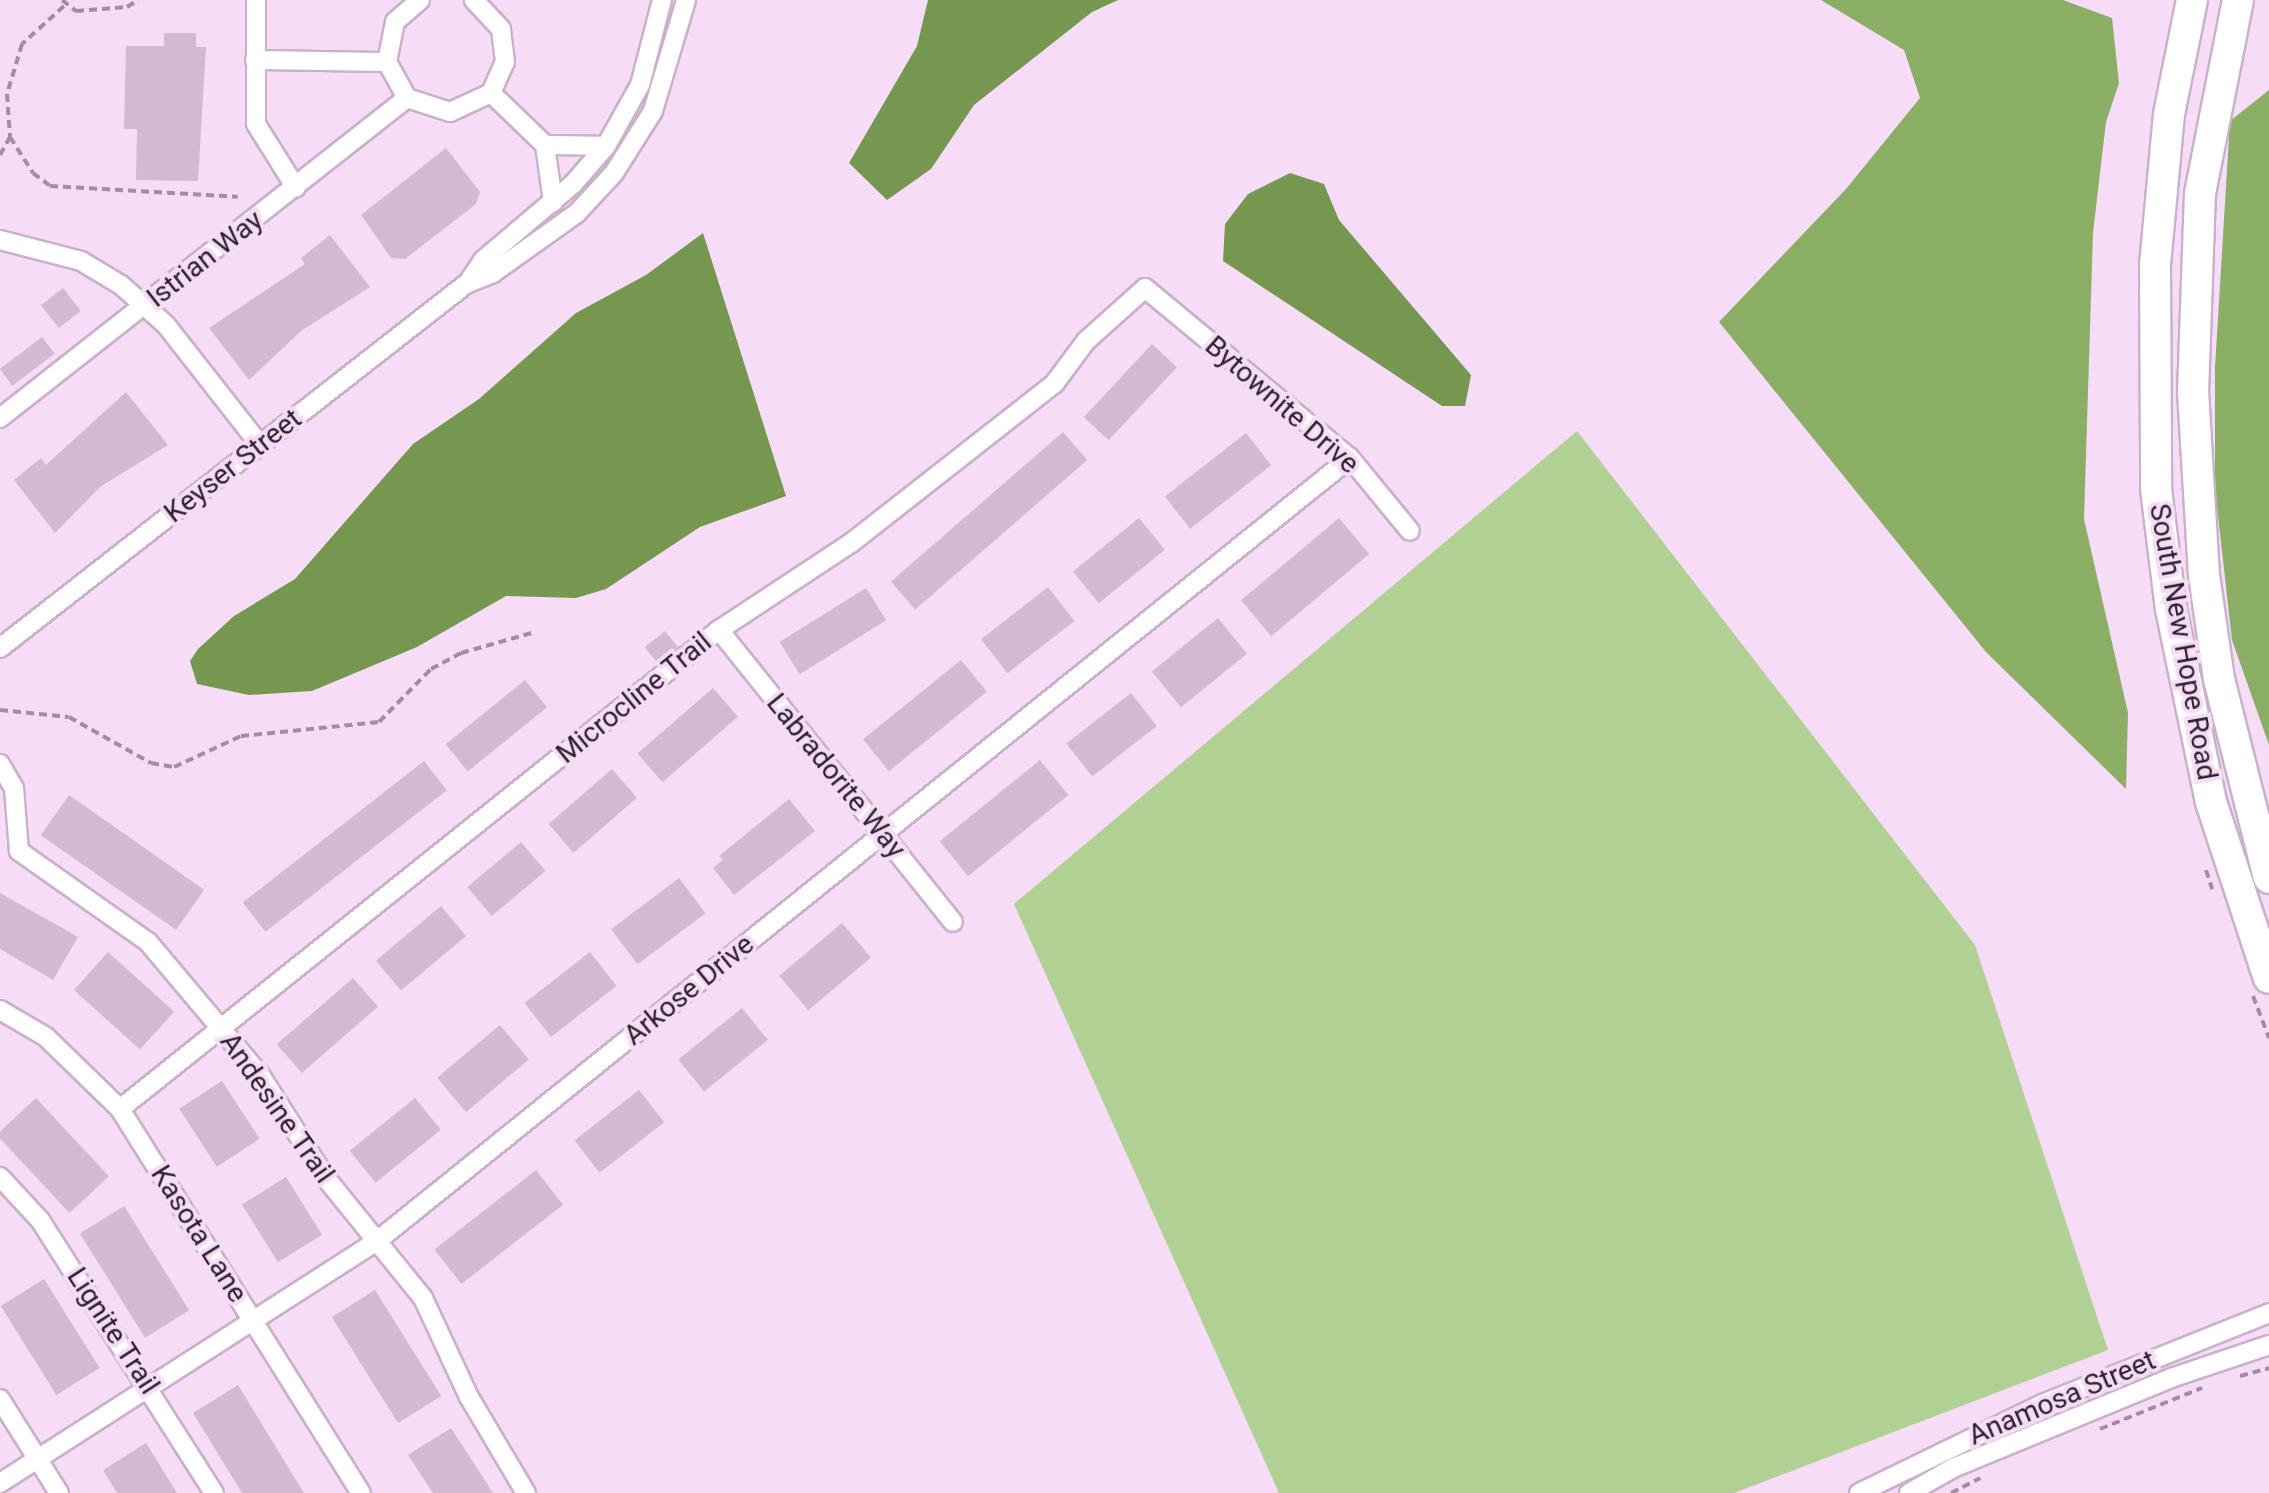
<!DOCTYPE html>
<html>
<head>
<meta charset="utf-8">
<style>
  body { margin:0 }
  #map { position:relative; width:2269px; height:1493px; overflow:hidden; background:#f7dcf8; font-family:Roboto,sans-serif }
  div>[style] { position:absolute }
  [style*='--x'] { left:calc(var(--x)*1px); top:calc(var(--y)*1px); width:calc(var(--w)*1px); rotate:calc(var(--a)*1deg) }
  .green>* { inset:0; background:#b1d093 }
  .forest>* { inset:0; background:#8bae65 }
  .water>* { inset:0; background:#75974f }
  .building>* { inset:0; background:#d4b9d4; transform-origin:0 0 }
  .path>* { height:4px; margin-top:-2px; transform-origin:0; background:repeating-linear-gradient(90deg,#a28ea2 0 8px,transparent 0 13px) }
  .roads { filter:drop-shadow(2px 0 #cab0cb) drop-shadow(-2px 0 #cab0cb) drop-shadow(0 2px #cab0cb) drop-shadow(0 -2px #cab0cb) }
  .street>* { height:18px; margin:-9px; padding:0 9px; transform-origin:9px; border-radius:9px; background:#fff }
  .primary>* { height:30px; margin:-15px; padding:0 15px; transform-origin:15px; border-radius:15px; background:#fff }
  span { translate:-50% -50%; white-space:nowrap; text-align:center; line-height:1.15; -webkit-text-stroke:8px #f7dcf8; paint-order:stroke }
  .street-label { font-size:28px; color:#2b212b }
</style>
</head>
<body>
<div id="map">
  <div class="green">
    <i style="clip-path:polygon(1577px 431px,1975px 945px,2108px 1350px,1734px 1493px,1279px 1493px,1014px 904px)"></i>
  </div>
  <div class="forest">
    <i style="clip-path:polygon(1821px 0,2063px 0,2112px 18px,2119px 83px,2106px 122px,2093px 233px,2084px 519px,2128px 713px,2126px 789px,1986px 652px,1719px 322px,1846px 189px,1920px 98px,1904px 50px)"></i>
    <i style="clip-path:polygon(2269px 90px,2269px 745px,2232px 640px,2215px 489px,2215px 367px,2230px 121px)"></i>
  </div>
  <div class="water">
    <i style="clip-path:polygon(928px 0,1118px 0,1092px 12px,974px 105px,931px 169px,887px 200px,849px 163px,917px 46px)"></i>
    <i style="clip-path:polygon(1290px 173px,1324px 184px,1339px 220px,1471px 375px,1465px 406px,1442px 406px,1223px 261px,1225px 224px,1248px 194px)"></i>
    <i style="clip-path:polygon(703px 233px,786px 496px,700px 527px,606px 589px,576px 598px,506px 596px,417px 647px,312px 691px,249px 695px,197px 684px,190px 661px,198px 649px,234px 616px,295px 579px,413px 444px,479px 399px,576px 313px,646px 275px)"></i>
  </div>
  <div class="building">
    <i style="clip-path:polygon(164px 33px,196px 33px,196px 47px,206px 47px,198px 181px,136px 180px,137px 129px,124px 129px,126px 46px,164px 46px)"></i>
    <i style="clip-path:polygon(446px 148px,480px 192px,476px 204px,405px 259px,391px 258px,361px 215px)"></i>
    <i style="clip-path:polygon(330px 235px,370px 287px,301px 331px,249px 380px,209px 328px,305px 264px,301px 258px)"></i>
    <i style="left:63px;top:288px;width:29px;height:28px;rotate:52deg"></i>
    <i style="left:42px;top:337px;width:21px;height:53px;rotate:53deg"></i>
    <i style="left:1152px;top:344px;width:34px;height:100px;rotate:43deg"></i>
    <i style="clip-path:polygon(126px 392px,168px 445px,100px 487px,55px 533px,14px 480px,41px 458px,46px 465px)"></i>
    <i style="left:1063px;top:432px;width:37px;height:228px;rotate:49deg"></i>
    <i style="left:1246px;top:433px;width:41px;height:103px;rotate:52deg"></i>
    <i style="left:1139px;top:518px;width:41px;height:85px;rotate:51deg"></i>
    <i style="left:1339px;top:518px;width:47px;height:128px;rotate:50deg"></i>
    <i style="left:1048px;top:587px;width:43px;height:85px;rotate:52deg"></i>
    <i style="left:866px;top:588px;width:38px;height:102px;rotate:58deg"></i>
    <i style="left:1218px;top:618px;width:46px;height:85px;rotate:51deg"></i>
    <i style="left:665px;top:631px;width:21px;height:26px;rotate:51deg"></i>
    <i style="left:961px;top:660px;width:41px;height:126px;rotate:51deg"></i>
    <i style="left:525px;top:680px;width:35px;height:102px;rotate:51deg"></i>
    <i style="left:713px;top:688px;width:38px;height:100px;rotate:49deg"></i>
    <i style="left:1131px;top:693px;width:42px;height:82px;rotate:52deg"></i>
    <i style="left:1040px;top:760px;width:45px;height:129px;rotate:51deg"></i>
    <i style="left:424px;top:761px;width:37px;height:230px;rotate:52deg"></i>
    <i style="left:612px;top:769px;width:38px;height:84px;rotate:49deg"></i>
    <i style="left:69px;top:795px;width:165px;height:49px;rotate:35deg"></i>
    <i style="clip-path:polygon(789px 799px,815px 831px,734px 895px,713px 868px,723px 860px,719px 856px)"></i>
    <i style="left:521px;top:842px;width:38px;height:70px;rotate:50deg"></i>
    <i style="left:679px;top:878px;width:44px;height:85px;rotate:53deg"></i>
    <i style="clip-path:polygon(0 893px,78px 937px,53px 980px,0 949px)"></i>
    <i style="left:441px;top:906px;width:39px;height:85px;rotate:50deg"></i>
    <i style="left:842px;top:923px;width:45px;height:82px;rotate:50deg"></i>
    <i style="left:108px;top:952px;width:89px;height:51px;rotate:42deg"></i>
    <i style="left:590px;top:952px;width:43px;height:83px;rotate:52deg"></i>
    <i style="left:353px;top:978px;width:38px;height:101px;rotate:49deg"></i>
    <i style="left:742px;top:1008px;width:41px;height:82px;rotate:51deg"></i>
    <i style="left:500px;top:1025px;width:45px;height:82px;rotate:50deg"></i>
    <i style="left:222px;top:1081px;width:69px;height:51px;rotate:57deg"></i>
    <i style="left:639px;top:1090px;width:41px;height:82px;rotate:52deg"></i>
    <i style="left:36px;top:1098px;width:107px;height:54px;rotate:47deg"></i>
    <i style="left:415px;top:1098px;width:41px;height:84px;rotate:51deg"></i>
    <i style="left:536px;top:1170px;width:44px;height:129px;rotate:52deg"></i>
    <i style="left:286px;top:1177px;width:68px;height:52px;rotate:58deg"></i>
    <i style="left:124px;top:1206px;width:123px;height:52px;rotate:58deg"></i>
    <i style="left:44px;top:1279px;width:105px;height:51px;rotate:58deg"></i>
    <i style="left:375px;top:1290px;width:125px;height:51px;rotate:58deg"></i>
    <i style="clip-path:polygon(238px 1385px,304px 1493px,242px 1493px,193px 1413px)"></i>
    <i style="clip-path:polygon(451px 1428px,493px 1493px,433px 1493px,408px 1455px)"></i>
    <i style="clip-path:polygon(146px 1443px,177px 1493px,117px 1493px,103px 1470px)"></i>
  </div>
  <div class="path">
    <i style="--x:62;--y:0;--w:18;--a:38"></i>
    <i style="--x:76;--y:11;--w:51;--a:-4.5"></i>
    <i style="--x:127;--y:7;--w:13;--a:-32"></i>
    <i style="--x:64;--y:6;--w:57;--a:137.9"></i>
    <i style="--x:22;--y:44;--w:52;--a:106.7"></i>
    <i style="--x:7;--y:94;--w:43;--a:86"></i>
    <i style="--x:10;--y:137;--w:43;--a:57.4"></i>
    <i style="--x:33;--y:173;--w:21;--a:37"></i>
    <i style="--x:50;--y:186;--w:188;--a:3.3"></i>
    <i style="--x:0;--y:155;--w:21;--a:-61"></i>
    <i style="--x:0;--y:710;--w:69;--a:5.8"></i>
    <i style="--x:69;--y:717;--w:94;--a:29.3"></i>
    <i style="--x:151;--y:763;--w:23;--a:10"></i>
    <i style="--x:174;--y:767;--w:74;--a:-24.8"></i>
    <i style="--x:241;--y:736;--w:139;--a:-5.8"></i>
    <i style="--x:379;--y:722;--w:74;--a:-45.5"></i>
    <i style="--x:431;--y:669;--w:34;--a:-28"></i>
    <i style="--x:461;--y:653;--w:77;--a:-15.8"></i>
    <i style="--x:2206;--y:870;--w:20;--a:72"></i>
    <i style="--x:2253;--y:996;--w:45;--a:69.1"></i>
    <i style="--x:2240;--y:1376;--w:30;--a:-15"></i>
    <i style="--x:2100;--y:1429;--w:110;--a:-21.9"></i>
    <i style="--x:1951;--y:1493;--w:33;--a:-27"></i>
  </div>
  <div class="roads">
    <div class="street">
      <i style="--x:256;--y:0;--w:124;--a:90"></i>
      <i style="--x:256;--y:124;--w:75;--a:58"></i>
      <i style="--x:420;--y:0;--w:33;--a:139"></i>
      <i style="--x:395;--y:22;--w:41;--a:101.3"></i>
      <i style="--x:387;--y:62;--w:41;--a:60.9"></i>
      <i style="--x:407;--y:98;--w:45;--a:18"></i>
      <i style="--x:450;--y:112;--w:45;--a:-24.9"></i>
      <i style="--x:491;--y:93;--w:34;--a:-66"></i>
      <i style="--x:505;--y:62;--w:33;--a:-97"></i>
      <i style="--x:501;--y:29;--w:40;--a:-133"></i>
      <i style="--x:255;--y:60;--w:132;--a:0.9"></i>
      <i style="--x:491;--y:93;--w:75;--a:43.9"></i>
      <i style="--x:545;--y:145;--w:58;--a:82"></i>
      <i style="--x:545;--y:145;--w:61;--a:0.9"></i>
      <i style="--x:0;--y:240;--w:84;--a:14.5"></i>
      <i style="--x:81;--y:261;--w:47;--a:31"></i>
      <i style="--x:121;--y:285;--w:60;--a:41.6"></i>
      <i style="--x:166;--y:325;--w:152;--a:51.9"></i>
      <i style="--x:467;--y:284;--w:29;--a:-56"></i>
      <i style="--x:483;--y:260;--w:118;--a:-40.2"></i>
      <i style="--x:573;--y:184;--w:50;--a:-49"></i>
      <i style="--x:606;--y:146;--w:70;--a:-60.9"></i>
      <i style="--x:640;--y:85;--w:88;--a:-75.5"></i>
      <i style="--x:0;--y:418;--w:518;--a:-38.18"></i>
      <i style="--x:719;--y:630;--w:374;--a:51.3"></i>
      <i style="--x:0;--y:648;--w:591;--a:-37.99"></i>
      <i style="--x:466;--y:284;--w:29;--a:-22"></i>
      <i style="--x:493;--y:273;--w:103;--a:-35.5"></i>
      <i style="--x:577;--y:213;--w:54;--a:-47.2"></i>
      <i style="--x:614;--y:173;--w:73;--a:-57.8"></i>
      <i style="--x:653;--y:111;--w:116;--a:-73.4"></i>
      <i style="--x:0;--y:764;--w:28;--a:60"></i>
      <i style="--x:14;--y:788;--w:63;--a:85.5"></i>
      <i style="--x:19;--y:851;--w:158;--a:35.2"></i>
      <i style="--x:148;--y:942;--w:174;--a:49.9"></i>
      <i style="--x:260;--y:1075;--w:121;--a:57.5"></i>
      <i style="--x:325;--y:1177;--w:156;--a:51"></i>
      <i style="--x:423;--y:1298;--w:109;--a:65.1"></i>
      <i style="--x:469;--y:1397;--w:112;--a:59.3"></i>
      <i style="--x:0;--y:1010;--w:53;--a:30.4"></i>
      <i style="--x:46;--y:1037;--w:103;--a:44.2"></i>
      <i style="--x:120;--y:1109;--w:453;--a:57.9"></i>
      <i style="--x:120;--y:1109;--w:767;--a:-38.65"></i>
      <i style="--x:719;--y:630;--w:158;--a:-33.4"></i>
      <i style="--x:851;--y:543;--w:258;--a:-38.1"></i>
      <i style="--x:1054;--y:384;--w:54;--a:-53.3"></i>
      <i style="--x:1086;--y:341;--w:79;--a:-41.9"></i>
      <i style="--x:1145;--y:288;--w:266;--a:39.7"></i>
      <i style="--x:1350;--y:458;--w:94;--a:50.6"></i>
      <i style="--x:0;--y:1177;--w:59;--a:47.1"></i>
      <i style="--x:40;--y:1220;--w:324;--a:57.5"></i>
      <i style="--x:0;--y:1399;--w:111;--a:57.9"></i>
      <i style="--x:0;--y:1483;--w:448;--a:-32.7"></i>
      <i style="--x:377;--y:1241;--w:1249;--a:-38.82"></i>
      <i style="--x:1859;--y:1493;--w:203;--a:-25.9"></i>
      <i style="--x:2042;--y:1404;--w:245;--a:-21.8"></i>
      <i style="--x:1909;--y:1493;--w:51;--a:-29.6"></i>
      <i style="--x:1953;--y:1468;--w:239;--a:-22.4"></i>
      <i style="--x:2174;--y:1377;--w:100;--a:-18.6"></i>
    </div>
    <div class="primary">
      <i style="--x:2192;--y:0;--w:116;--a:101.4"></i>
      <i style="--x:2169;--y:114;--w:151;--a:95.3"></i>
      <i style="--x:2155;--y:264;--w:225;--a:89.7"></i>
      <i style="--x:2156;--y:489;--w:121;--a:82.9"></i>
      <i style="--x:2171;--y:609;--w:197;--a:78.3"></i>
      <i style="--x:2211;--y:802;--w:185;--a:71.8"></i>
      <i style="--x:2238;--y:0;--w:197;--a:101.1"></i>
      <i style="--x:2200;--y:193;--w:198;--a:92"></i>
      <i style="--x:2193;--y:391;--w:184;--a:86.6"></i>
      <i style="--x:2204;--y:575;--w:105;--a:81.8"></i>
      <i style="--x:2219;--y:679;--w:205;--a:75.9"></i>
    </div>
  </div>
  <div class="street-label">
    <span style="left:205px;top:259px;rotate:-38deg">Istrian Way</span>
    <span style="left:1282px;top:405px;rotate:41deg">Bytownite Drive</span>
    <span style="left:233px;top:466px;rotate:-38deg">Keyser Street</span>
    <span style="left:2183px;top:642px;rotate:80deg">South New Hope Road</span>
    <span style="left:634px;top:698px;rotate:-39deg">Microcline Trail</span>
    <span style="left:836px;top:776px;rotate:51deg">Labradorite Way</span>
    <span style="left:689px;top:990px;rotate:-39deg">Arkose Drive</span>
    <span style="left:277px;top:1108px;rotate:55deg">Andesine Trail</span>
    <span style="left:199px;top:1234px;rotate:58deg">Kasota Lane</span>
    <span style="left:113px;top:1331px;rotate:57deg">Lignite Trail</span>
    <span style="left:2062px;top:1398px;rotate:-23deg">Anamosa Street</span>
  </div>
</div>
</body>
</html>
